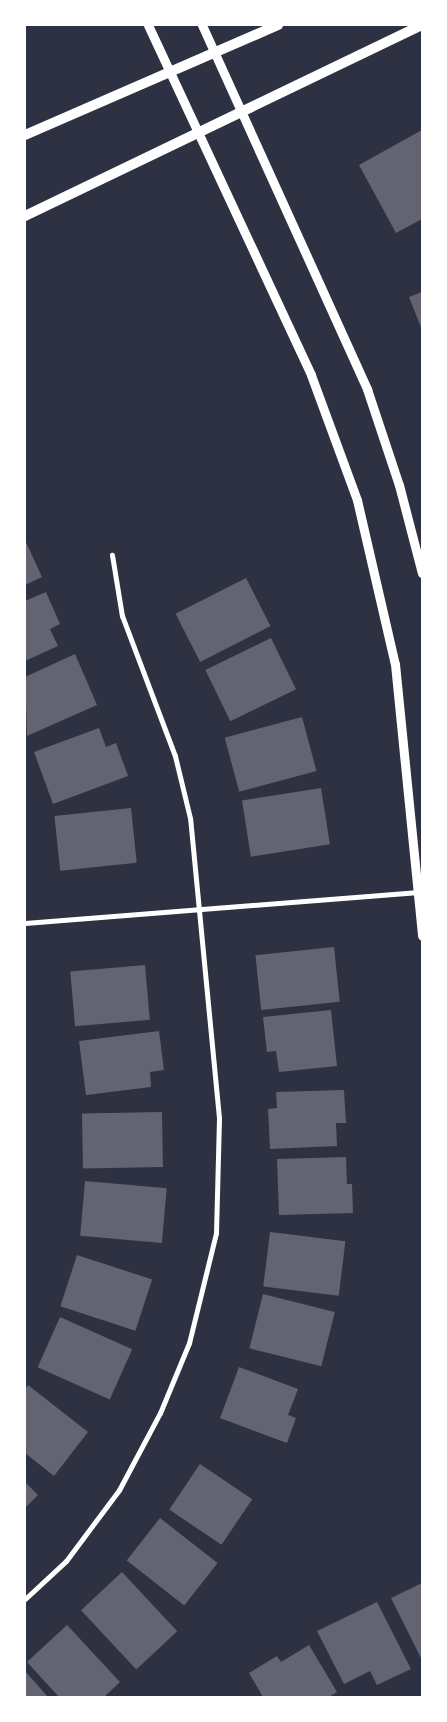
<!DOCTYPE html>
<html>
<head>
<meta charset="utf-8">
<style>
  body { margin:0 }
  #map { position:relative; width:447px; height:1722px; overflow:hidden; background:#2d3142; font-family:"Source Serif 4",serif }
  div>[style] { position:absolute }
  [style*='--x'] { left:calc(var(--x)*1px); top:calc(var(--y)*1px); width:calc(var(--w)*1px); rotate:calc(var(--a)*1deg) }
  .building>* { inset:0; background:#626471; transform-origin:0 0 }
  .minor>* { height:5px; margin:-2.5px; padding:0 2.5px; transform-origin:2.5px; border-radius:2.5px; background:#fff }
  .tertiary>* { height:9px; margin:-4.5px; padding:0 4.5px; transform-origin:4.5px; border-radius:4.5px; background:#fff }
  .secondary>* { height:10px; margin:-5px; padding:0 5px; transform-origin:5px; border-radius:5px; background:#fff }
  span { translate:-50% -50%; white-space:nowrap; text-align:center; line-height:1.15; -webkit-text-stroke:5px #fff; paint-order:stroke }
  .frame { position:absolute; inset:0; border:26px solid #fff; pointer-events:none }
</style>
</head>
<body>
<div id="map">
  <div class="building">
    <i style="clip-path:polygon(422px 130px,422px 219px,396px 233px,359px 165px)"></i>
    <i style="clip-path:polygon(422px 292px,422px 330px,409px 297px)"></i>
    <i style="clip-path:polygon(25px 540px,42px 577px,25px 585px)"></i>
    <i style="left:246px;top:578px;width:54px;height:79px;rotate:63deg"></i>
    <i style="clip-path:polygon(46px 592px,60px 624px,50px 629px,58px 646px,25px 661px,25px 601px)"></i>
    <i style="left:271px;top:638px;width:57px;height:73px;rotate:64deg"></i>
    <i style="clip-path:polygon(75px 654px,97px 705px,27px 736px,25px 677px)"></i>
    <i style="left:302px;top:717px;width:56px;height:80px;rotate:75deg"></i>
    <i style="clip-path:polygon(99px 728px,106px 747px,116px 743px,128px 776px,53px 804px,34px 752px)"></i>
    <i style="left:321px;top:788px;width:57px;height:80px;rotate:81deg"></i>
    <i style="left:131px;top:808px;width:55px;height:77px;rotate:84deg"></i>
    <i style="left:334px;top:947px;width:55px;height:79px;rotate:84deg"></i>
    <i style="left:145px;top:965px;width:55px;height:75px;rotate:85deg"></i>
    <i style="clip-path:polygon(331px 1010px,337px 1066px,279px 1072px,276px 1051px,267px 1052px,263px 1017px)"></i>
    <i style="clip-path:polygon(159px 1031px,164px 1070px,150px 1072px,151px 1087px,86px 1095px,79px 1041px)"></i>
    <i style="clip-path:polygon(344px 1090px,346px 1123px,336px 1123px,337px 1146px,270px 1149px,268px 1109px,277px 1108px,276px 1092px)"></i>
    <i style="left:162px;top:1112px;width:55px;height:80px;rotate:89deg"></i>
    <i style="clip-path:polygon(346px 1157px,347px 1184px,352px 1184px,353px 1213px,279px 1215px,277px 1159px)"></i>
    <i style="left:85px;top:1181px;width:82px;height:55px;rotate:5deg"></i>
    <i style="left:270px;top:1232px;width:76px;height:55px;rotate:7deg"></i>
    <i style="left:77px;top:1255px;width:79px;height:54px;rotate:18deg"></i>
    <i style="left:263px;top:1294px;width:74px;height:56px;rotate:14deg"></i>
    <i style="left:60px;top:1317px;width:79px;height:55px;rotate:24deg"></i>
    <i style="clip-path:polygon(239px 1367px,298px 1389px,288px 1415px,296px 1418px,287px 1443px,220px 1418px)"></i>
    <i style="clip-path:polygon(28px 1385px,88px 1432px,54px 1476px,25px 1453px,25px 1389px)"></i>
    <i style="left:200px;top:1464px;width:63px;height:55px;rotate:34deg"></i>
    <i style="clip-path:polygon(25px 1482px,38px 1495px,25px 1508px)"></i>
    <i style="left:160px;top:1518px;width:73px;height:54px;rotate:38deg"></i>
    <i style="left:122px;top:1572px;width:81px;height:56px;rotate:47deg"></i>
    <i style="clip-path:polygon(422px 1583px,422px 1660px,391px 1598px)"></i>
    <i style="clip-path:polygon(377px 1602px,411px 1669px,377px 1685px,370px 1671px,344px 1684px,317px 1631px)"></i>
    <i style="clip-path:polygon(67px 1625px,120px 1682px,104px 1697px,59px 1697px,27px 1662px)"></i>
    <i style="clip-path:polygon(309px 1645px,337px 1692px,329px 1697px,263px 1697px,249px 1673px,277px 1656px,281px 1662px)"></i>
    <i style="clip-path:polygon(25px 1671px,48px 1697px,25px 1697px)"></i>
  </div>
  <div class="minor">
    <i style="--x:25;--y:923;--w:395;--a:-4.5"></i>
    <i style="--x:25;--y:1599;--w:56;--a:-42.8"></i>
    <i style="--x:66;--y:1561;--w:89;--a:-53.3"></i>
    <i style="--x:119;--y:1490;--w:87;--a:-62"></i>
    <i style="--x:160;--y:1413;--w:76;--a:-67.5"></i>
    <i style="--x:189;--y:1343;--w:113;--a:-76.2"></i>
    <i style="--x:216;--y:1233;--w:115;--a:-88.5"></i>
    <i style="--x:219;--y:1118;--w:301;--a:-95.5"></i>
    <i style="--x:190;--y:818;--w:64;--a:-103.6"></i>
    <i style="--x:175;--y:756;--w:150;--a:-110.7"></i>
    <i style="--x:122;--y:616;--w:62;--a:-99.3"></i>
  </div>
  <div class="tertiary">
    <i style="--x:148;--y:25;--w:386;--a:65"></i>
    <i style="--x:311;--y:375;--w:133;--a:69.8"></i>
    <i style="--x:357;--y:500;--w:168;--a:77"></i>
    <i style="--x:395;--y:664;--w:273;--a:84.3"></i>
    <i style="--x:202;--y:25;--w:400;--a:65.6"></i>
    <i style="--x:367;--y:389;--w:101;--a:71.6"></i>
    <i style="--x:399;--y:485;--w:91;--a:75.4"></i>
  </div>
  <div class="secondary">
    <i style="--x:25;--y:135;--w:276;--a:-23.5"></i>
    <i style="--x:25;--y:216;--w:441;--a:-25.7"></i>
  </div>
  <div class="frame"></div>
</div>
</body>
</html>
